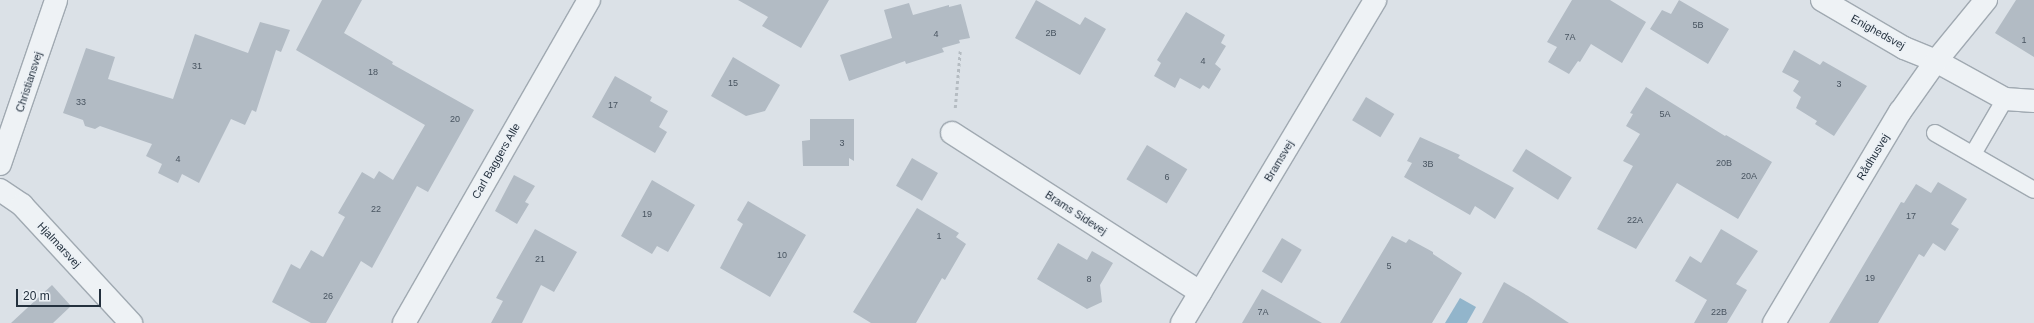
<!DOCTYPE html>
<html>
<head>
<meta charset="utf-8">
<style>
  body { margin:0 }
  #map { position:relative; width:2034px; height:323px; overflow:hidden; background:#dbe1e7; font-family:Arial,sans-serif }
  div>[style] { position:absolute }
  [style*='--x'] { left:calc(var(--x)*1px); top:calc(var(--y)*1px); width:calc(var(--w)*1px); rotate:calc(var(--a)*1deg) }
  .water>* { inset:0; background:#92b5cb }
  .building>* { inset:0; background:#b2bbc4; transform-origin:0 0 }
  .path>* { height:2.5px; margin-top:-1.25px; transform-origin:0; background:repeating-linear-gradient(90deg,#b5bcc2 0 3px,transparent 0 6px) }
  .roads { filter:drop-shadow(1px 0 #a0a9b1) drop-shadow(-1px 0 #a0a9b1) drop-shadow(0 1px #a0a9b1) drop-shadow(0 -1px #a0a9b1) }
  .service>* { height:16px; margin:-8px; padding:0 8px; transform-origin:8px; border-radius:8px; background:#eef2f5 }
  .minor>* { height:22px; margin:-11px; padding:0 11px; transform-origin:11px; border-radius:11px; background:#eef2f5 }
  .tertiary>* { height:22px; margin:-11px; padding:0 11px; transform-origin:11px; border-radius:11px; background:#eef2f5 }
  span { translate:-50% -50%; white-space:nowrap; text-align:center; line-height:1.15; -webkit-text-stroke:3px #ebf0f5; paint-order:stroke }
  .number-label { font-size:9px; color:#485460 }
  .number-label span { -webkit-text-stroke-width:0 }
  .street-label { font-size:11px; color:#24313e }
  .scale { position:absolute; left:16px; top:289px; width:85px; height:18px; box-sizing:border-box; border:2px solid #24313e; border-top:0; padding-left:5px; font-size:12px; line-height:14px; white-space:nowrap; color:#24313e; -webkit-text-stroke:3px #ebf0f5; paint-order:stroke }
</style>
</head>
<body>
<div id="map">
  <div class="water">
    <i style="clip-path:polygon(1460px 298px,1476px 307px,1467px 323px,1445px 323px)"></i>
  </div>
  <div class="building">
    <i style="clip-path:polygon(322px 0,362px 0,344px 33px,393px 62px,392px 64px,474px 110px,428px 192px,417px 186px,372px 268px,361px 261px,326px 323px,311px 323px,272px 302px,291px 264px,300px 269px,311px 250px,323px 257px,345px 217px,338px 213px,362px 172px,374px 179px,379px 171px,393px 180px,425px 125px,296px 50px)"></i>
    <i style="clip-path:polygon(738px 0,829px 0,801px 48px,762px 26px,768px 17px)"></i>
    <i style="clip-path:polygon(1036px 0,1080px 25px,1085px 17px,1106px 29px,1080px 75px,1015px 38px)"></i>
    <i style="clip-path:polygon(1572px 0,1610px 0,1646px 22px,1622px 63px,1591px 44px,1580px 62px,1578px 61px,1569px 74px,1548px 62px,1557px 47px,1547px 42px)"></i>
    <i style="clip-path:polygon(1679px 0,1729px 29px,1708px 64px,1650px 29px,1662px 10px,1671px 14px)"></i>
    <i style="clip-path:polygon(2016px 0,2034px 0,2034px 57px,1995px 33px)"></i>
    <i style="clip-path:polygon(909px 3px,913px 15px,949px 5px,949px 7px,961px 4px,970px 38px,959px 40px,960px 43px,942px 48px,944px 52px,906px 64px,905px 61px,849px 81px,840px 55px,892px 38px,884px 10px)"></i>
    <i style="clip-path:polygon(1186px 12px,1225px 35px,1221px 43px,1226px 46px,1215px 64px,1221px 69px,1209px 89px,1203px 85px,1200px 89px,1180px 78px,1175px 88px,1154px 76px,1161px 63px,1157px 60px)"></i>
    <i style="clip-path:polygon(260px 22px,290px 30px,281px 52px,276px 50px,256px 112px,252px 110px,245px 125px,231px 119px,199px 183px,182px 174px,178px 183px,158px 173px,162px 164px,146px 156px,152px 144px,100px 126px,95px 129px,85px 126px,83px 120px,63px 113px,86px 48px,115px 57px,108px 79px,173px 99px,195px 34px,248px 53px)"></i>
    <i style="clip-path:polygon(1794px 50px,1820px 65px,1823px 61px,1867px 86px,1834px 136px,1815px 124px,1817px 121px,1796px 108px,1801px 97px,1793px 91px,1799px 81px,1782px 72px)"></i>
    <i style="clip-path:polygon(733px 57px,780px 85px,765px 111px,746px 116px,711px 96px)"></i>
    <i style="clip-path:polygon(615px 76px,652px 97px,650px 101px,668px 111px,659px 127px,667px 132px,655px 153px,592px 117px)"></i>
    <i style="clip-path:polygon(1646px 87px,1725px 136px,1726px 135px,1772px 162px,1738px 219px,1677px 183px,1636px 249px,1597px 229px,1633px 166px,1623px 161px,1640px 134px,1626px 126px,1633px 114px,1630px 113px)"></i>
    <i style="left:1366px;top:97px;width:33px;height:27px;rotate:31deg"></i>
    <i style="clip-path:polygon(810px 119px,854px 119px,854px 161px,849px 158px,849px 166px,803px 166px,802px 141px,810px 140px)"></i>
    <i style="clip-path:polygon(1420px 137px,1460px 155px,1458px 158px,1514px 188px,1495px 219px,1475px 206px,1470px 215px,1404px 177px,1412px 163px,1407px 161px)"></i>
    <i style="left:1147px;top:145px;width:47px;height:40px;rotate:31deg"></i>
    <i style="left:1526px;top:149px;width:54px;height:26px;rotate:32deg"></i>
    <i style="left:912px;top:158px;width:30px;height:32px;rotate:30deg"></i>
    <i style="clip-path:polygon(514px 175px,535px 186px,525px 202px,529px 204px,517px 224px,495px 211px)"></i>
    <i style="clip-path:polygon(652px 180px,695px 205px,668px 252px,657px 246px,652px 254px,621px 236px)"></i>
    <i style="clip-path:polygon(1938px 182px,1967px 199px,1951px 224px,1959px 229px,1945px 251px,1933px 243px,1924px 257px,1919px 254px,1878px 323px,1829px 323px,1901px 202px,1904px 203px,1916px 184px,1931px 193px)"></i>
    <i style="clip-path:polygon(748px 201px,806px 235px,770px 297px,720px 268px,743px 224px,737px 220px)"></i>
    <i style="clip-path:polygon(917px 208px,959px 233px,956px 237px,966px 244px,945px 280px,942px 278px,916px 323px,871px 323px,853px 312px)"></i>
    <i style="clip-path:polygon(535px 229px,577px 252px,554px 292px,541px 285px,522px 323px,491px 323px,503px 301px,496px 298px)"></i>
    <i style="clip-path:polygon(1721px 229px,1758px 251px,1736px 284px,1747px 290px,1727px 323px,1694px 323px,1707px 300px,1675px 281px,1690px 256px,1701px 263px)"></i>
    <i style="clip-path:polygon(1392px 236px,1406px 243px,1409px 239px,1433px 252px,1433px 254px,1462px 273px,1432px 323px,1340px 323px)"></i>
    <i style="left:1282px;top:238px;width:23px;height:39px;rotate:31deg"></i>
    <i style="clip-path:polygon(1058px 243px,1087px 260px,1092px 251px,1113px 263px,1100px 285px,1102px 302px,1087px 309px,1037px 279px)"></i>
    <i style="clip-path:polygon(1504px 282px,1528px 296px,1569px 323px,1482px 323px)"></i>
    <i style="clip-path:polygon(52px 285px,71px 306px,53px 323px,11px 323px)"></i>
    <i style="clip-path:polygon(1262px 289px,1322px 323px,1242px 323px)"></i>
  </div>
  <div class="path">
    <i style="--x:955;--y:108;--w:57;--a:-85"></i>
  </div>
  <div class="roads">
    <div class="service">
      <i style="--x:1935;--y:133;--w:114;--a:29.9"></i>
      <i style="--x:1973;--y:154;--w:64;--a:-59.8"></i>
    </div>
    <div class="minor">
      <i style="--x:1822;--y:0;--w:95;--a:30.3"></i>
      <i style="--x:1904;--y:48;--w:35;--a:22"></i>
      <i style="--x:1936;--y:61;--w:79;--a:28.8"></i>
      <i style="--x:2005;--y:99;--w:29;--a:4"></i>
      <i style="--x:952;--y:133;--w:295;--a:32.7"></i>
      <i style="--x:0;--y:164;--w:173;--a:-71.1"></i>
      <i style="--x:0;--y:190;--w:27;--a:34"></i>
      <i style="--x:22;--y:205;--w:161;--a:47.3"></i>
      <i style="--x:404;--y:323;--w:372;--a:-60.2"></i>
      <i style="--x:1182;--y:323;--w:376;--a:-59.1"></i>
    </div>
    <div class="tertiary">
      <i style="--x:1774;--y:323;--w:246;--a:-59.2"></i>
      <i style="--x:1900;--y:112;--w:62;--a:-54.8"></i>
      <i style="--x:1936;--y:61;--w:79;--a:-50.7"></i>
    </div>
  </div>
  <div class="number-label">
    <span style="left:1698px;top:25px">5B</span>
    <span style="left:1051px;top:33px">2B</span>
    <span style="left:936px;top:34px">4</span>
    <span style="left:1570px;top:37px">7A</span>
    <span style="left:2024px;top:40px">1</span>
    <span style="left:1203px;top:61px">4</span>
    <span style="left:197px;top:66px">31</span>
    <span style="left:373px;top:72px">18</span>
    <span style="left:733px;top:83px">15</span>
    <span style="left:1839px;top:84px">3</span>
    <span style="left:81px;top:102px">33</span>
    <span style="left:613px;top:105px">17</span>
    <span style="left:1665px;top:114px">5A</span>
    <span style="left:455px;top:119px">20</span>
    <span style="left:842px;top:143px">3</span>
    <span style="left:178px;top:159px">4</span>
    <span style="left:1724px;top:163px">20B</span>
    <span style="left:1428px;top:164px">3B</span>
    <span style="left:1749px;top:176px">20A</span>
    <span style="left:1167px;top:177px">6</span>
    <span style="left:376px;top:209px">22</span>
    <span style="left:647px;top:214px">19</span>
    <span style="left:1911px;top:216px">17</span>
    <span style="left:1635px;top:220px">22A</span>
    <span style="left:939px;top:236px">1</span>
    <span style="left:782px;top:255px">10</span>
    <span style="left:540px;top:259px">21</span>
    <span style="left:1389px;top:266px">5</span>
    <span style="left:1870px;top:278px">19</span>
    <span style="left:1089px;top:279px">8</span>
    <span style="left:328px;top:296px">26</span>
    <span style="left:1263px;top:312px">7A</span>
    <span style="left:1719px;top:312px">22B</span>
  </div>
  <div class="street-label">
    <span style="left:1878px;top:32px;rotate:29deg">Enighedsvej</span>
    <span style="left:29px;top:82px;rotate:-72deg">Christiansvej</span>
    <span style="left:1873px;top:157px;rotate:-59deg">Rådhusvej</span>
    <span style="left:496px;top:161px;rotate:-60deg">Carl Baggers Alle</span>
    <span style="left:1279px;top:161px;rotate:-59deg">Bramsvej</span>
    <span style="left:1076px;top:213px;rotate:33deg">Brams Sidevej</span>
    <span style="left:59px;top:245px;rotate:47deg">Hjalmarsvej</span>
  </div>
  <div class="scale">20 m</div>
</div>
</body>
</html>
